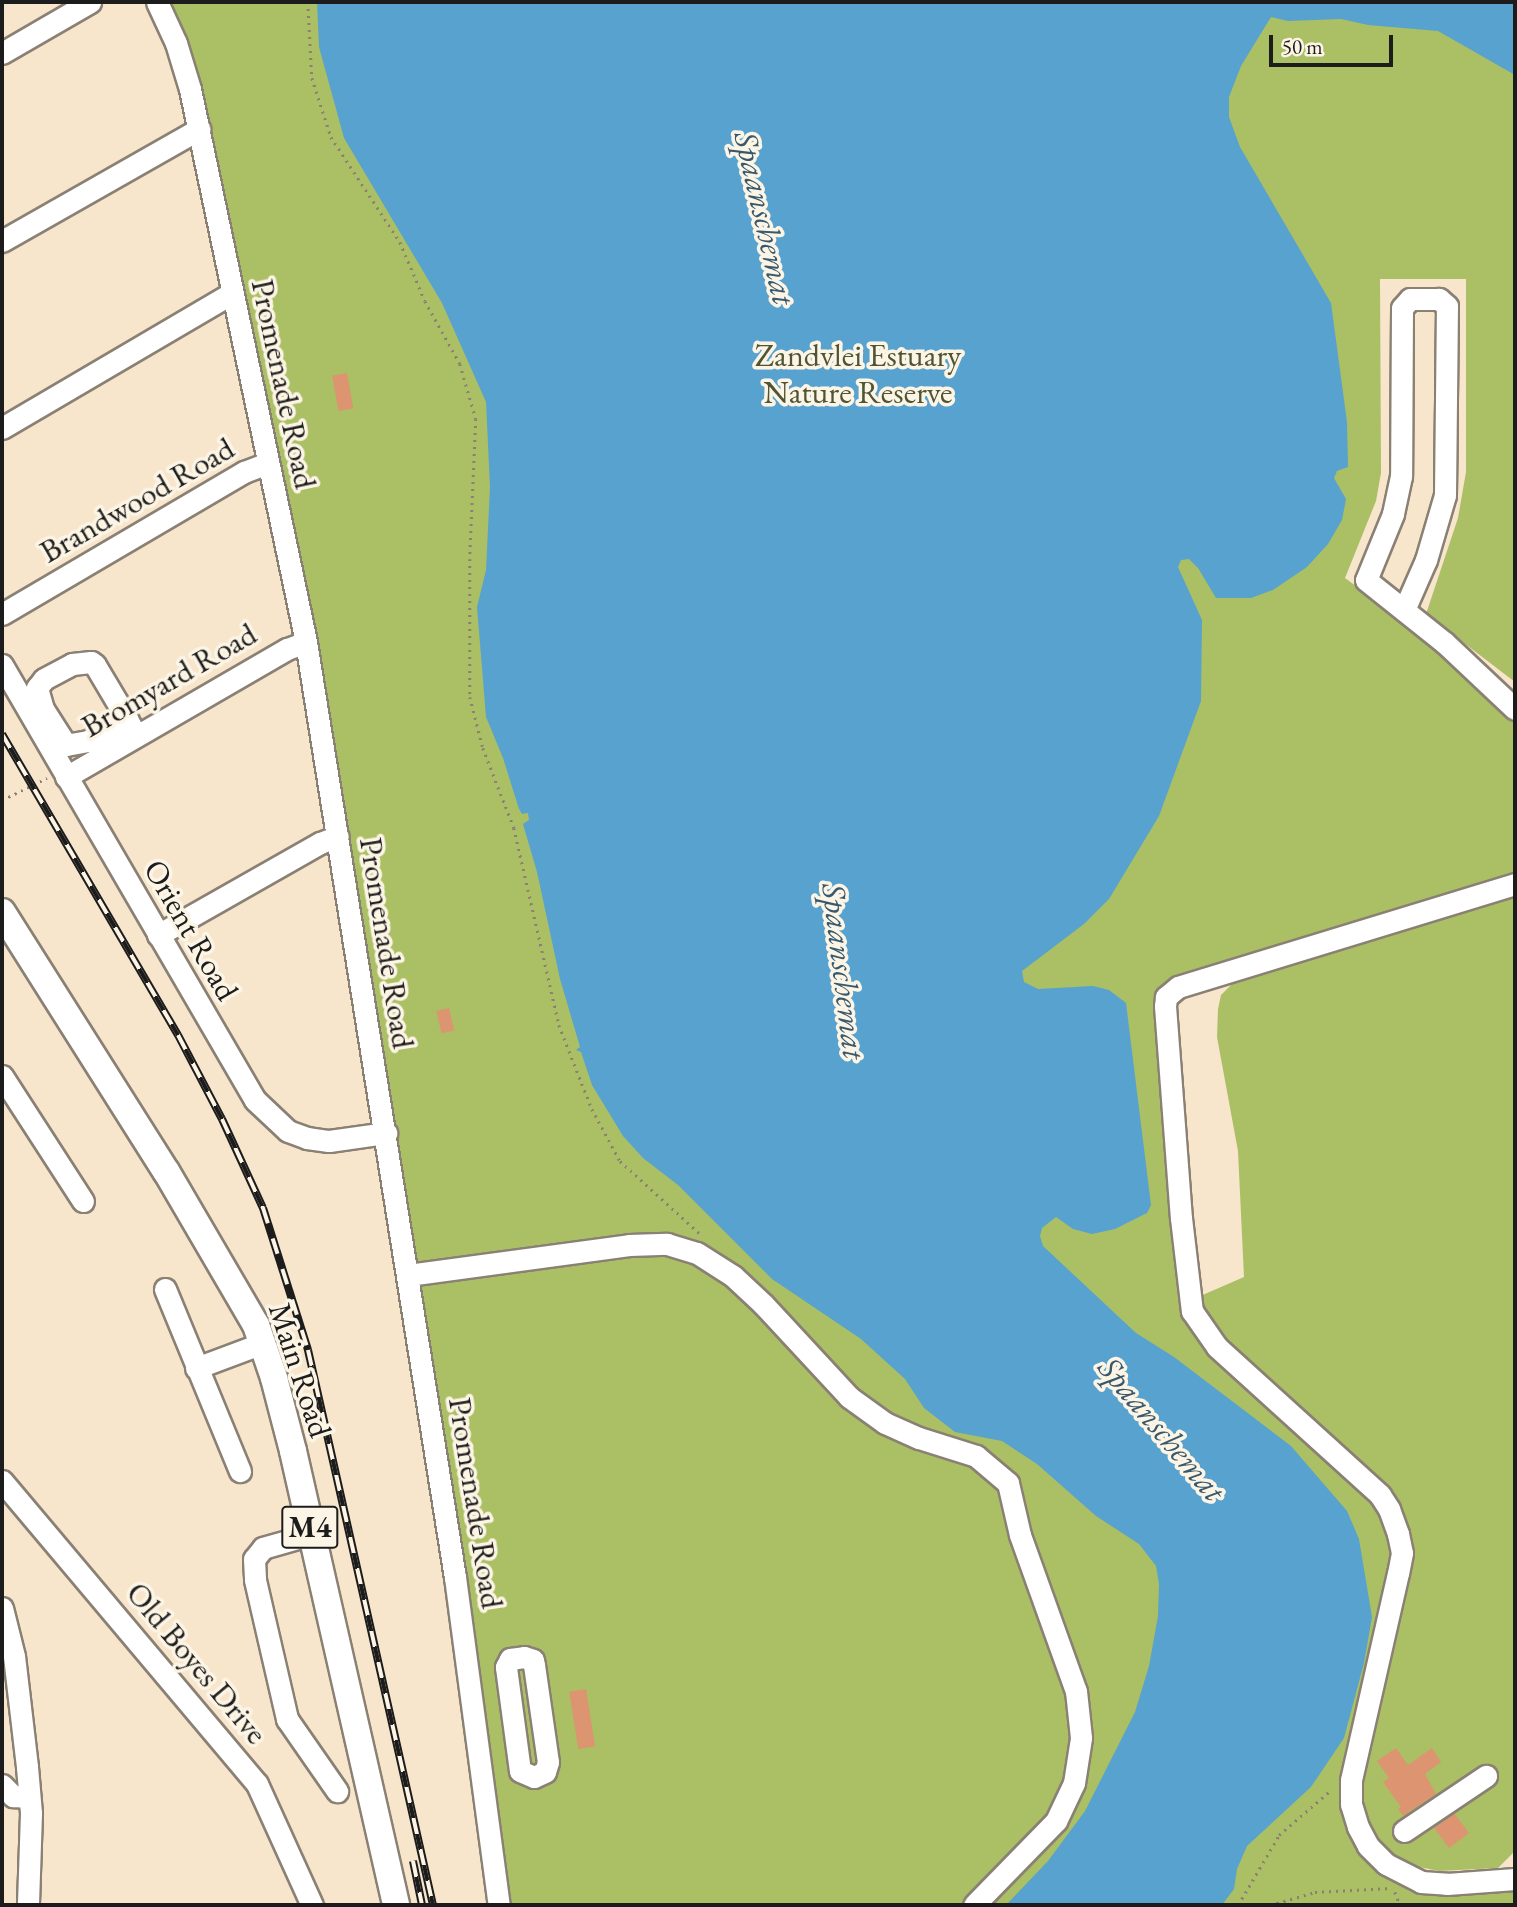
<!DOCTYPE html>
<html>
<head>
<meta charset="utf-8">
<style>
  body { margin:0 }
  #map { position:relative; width:1517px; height:1907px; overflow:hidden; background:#f7e5cc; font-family:"EB Garamond",serif }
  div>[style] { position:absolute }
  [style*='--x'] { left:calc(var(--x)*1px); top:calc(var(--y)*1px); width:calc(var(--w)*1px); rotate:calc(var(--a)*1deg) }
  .green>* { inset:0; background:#abbf64 }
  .water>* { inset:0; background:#58a2cf }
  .building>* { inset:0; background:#dc9570; transform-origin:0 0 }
  .path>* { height:2.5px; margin-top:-1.25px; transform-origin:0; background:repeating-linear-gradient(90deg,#8a8074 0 2px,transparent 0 7px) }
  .roads { filter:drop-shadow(2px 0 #8a8074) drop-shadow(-2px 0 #8a8074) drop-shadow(0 2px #8a8074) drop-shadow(0 -2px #8a8074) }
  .minor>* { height:21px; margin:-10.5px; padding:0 10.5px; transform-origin:10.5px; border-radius:10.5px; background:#fff }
  .major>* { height:26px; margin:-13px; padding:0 13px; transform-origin:13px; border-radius:13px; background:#fff }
  .rail>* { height:8px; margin-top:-4px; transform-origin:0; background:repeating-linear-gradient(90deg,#fcf5e5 0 16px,#1c1c1c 0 32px); box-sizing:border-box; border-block:2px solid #1c1c1c }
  span { translate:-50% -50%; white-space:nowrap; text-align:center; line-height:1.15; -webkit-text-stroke:7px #fcf5e5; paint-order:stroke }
  .shield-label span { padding:2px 5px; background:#fcf5e5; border:2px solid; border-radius:5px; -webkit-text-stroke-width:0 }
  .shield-label { font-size:30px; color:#1c1c1c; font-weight:700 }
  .park-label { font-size:32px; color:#4e5535 }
  .street-label { font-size:32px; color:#1c1c1c }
  .water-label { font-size:33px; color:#37586d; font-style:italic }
  .frame { position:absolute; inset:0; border:4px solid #1c1c1c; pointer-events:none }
  .scale { position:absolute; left:1269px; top:35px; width:124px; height:32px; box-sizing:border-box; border:4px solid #1c1c1c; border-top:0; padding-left:9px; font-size:21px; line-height:24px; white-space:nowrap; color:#1c1c1c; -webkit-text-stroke:5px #fcf5e5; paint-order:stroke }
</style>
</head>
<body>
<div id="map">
  <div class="green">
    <i style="clip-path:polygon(157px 2px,1515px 2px,1515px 682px,1426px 614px,1458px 518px,1466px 472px,1466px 279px,1380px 279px,1381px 473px,1376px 501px,1345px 578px,1412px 627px,1515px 721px,1515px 881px,1171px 984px,1189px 1304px,1376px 1491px,1398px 1541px,1363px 1696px,1358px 1827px,1405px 1876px,1515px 1879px,1515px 1905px,499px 1905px,338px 836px,199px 129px)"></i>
    <i style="clip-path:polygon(1515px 896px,1515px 1851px,1498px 1868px,1439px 1871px,1419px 1867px,1389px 1852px,1374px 1833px,1364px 1811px,1362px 1781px,1375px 1720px,1402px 1515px,1390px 1490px,1211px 1326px,1198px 1297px,1244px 1277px,1238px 1151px,1217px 1037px,1218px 1009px,1221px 995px,1233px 983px)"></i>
  </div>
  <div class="water">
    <i style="clip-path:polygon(317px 2px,1515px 2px,1515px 75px,1438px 31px,1368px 25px,1341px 19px,1288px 21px,1271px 17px,1241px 66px,1229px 97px,1229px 117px,1240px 147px,1331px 303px,1347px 422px,1348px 467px,1337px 471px,1334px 478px,1346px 499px,1342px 520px,1328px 544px,1307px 567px,1273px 590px,1251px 598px,1216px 598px,1198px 568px,1189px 559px,1181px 560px,1178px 567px,1202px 620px,1201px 701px,1159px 816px,1109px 899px,1084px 924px,1022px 971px,1024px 982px,1038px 989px,1093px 986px,1109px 990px,1126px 1003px,1151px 1205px,1147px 1213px,1115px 1229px,1092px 1234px,1073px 1229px,1056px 1217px,1042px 1228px,1040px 1236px,1043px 1246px,1136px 1333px,1174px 1357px,1291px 1446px,1347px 1511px,1359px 1539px,1372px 1617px,1364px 1663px,1344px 1738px,1311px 1787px,1247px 1846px,1237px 1869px,1234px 1889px,1222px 1905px,1006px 1905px,1048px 1861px,1085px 1811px,1135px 1712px,1149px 1666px,1158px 1616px,1159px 1584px,1156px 1566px,1139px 1544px,1096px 1516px,1037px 1464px,1002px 1441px,955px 1432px,924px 1408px,905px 1379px,861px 1339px,772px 1279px,678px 1185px,643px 1158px,623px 1136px,592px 1085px,581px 1052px,576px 1050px,580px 1047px,560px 979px,537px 872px,523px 824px,529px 820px,528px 813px,522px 814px,519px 809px,503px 758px,486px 717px,477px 607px,486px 570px,490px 487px,486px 402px,442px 303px,344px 138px,319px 47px)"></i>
  </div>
  <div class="building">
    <i style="left:347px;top:373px;width:36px;height:15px;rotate:80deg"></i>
    <i style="left:449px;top:1008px;width:23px;height:13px;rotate:77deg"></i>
    <i style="left:586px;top:1689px;width:58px;height:17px;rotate:81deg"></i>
    <i style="clip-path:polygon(1396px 1748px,1408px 1765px,1432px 1748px,1441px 1762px,1425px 1774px,1436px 1794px,1403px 1816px,1398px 1809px,1401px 1807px,1383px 1782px,1389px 1778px,1377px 1761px)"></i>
    <i style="left:1454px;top:1813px;width:25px;height:25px;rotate:53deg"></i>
  </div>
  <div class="path">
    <i style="--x:308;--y:2;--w:76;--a:87"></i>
    <i style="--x:312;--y:78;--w:62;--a:72.1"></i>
    <i style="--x:331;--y:137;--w:126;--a:56.7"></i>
    <i style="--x:400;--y:242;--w:64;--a:67"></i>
    <i style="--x:425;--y:301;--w:72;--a:60.9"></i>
    <i style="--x:460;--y:364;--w:57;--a:73.8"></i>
    <i style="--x:476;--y:419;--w:140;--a:92.5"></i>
    <i style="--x:470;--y:559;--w:138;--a:90"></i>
    <i style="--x:470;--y:697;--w:53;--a:75.7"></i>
    <i style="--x:483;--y:748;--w:86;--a:68.8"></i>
    <i style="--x:514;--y:828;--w:202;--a:77.1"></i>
    <i style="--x:559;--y:1025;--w:90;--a:68.6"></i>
    <i style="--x:592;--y:1109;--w:59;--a:61.7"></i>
    <i style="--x:620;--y:1161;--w:107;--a:42.3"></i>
    <i style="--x:2;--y:800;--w:50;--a:-26.1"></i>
    <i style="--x:1395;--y:1892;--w:14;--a:69"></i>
    <i style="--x:1238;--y:1905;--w:81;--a:-59.6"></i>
    <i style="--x:1279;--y:1835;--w:69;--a:-40.9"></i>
    <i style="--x:1270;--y:1905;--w:47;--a:-16.1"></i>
    <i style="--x:1315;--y:1892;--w:76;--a:-3"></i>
  </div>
  <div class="roads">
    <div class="minor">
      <i style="--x:157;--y:2;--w:45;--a:65.1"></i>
      <i style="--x:176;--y:43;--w:48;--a:73.1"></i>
      <i style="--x:190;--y:89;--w:565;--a:78.15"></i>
      <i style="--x:306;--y:642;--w:947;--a:80.95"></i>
      <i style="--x:455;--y:1577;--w:331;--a:82.4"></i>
      <i style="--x:2;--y:53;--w:102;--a:-30.1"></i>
      <i style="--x:2;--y:241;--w:227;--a:-29.6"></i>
      <i style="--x:2;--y:428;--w:267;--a:-30.4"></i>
      <i style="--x:1404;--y:610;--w:55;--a:-66.3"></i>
      <i style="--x:1426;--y:560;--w:68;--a:-73.7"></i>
      <i style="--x:1445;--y:495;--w:189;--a:-89.4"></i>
      <i style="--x:1447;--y:306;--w:11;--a:-139"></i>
      <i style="--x:1439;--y:299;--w:29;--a:180"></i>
      <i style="--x:1410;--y:299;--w:12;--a:132"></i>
      <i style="--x:1402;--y:308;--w:168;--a:90.3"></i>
      <i style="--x:1401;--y:476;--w:39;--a:102"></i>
      <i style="--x:1393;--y:514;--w:71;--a:112.2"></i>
      <i style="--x:1366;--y:580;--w:101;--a:38.6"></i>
      <i style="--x:1445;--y:643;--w:96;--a:43.3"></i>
      <i style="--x:2;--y:614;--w:281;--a:-30.4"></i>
      <i style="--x:244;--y:472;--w:26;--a:-21"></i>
      <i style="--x:2;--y:665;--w:503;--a:59.82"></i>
      <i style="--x:255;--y:1100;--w:45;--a:43.2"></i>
      <i style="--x:288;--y:1131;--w:20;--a:20"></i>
      <i style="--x:307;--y:1138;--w:22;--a:8"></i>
      <i style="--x:329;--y:1141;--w:58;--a:-8"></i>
      <i style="--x:127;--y:719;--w:45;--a:150.6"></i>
      <i style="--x:88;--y:741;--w:22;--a:170"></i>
      <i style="--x:66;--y:745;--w:43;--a:-122.6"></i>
      <i style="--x:43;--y:709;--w:22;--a:-106"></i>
      <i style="--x:37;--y:688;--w:11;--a:-52"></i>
      <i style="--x:44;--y:679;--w:32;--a:-28"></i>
      <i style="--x:72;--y:664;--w:19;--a:-6"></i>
      <i style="--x:91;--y:662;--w:5;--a:37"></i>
      <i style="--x:95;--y:665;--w:63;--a:59.3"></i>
      <i style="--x:127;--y:719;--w:19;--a:62"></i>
      <i style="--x:66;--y:777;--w:255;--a:-30.1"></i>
      <i style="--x:287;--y:649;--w:20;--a:-20"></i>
      <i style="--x:1515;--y:884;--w:352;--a:163"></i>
      <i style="--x:1178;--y:987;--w:16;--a:140"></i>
      <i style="--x:1166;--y:997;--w:9;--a:96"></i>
      <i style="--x:1165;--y:1006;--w:213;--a:85.7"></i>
      <i style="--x:1181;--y:1218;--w:94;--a:83.3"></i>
      <i style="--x:1192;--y:1311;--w:44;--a:55.2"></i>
      <i style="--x:1217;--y:1347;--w:220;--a:42.2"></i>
      <i style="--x:1380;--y:1495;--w:17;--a:57"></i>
      <i style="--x:1389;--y:1509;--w:27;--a:70"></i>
      <i style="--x:1398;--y:1534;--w:19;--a:78"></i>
      <i style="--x:1402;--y:1553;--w:20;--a:101"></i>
      <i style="--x:1398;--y:1573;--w:212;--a:102.8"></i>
      <i style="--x:1351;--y:1780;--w:24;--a:90"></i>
      <i style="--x:1351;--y:1804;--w:24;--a:73"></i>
      <i style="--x:1358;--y:1827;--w:21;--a:62"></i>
      <i style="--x:1368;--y:1846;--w:25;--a:45"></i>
      <i style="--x:1386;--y:1864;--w:39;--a:27"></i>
      <i style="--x:1421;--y:1882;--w:26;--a:4"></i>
      <i style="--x:1447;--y:1884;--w:68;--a:-4.2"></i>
      <i style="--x:158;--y:935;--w:186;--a:-29.6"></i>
      <i style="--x:320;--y:843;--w:19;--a:-21"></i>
      <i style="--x:2;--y:1076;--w:149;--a:57.1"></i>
      <i style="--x:408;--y:1275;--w:223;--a:-7.7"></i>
      <i style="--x:629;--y:1245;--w:38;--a:-2"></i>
      <i style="--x:667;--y:1244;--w:31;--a:17"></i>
      <i style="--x:697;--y:1253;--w:43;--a:32.6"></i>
      <i style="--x:733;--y:1276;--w:41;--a:43"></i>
      <i style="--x:763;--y:1304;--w:127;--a:47.2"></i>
      <i style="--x:849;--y:1397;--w:44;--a:35.8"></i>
      <i style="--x:885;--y:1423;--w:37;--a:24"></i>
      <i style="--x:919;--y:1438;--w:60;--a:17.5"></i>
      <i style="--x:976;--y:1456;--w:42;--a:40.2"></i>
      <i style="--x:1008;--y:1483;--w:53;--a:77"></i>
      <i style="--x:1020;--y:1535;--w:166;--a:70.3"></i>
      <i style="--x:1076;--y:1691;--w:47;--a:83.9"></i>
      <i style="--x:1081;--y:1738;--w:46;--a:98.8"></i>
      <i style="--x:1074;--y:1783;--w:42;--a:115.3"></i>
      <i style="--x:1056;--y:1821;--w:117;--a:134.3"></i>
      <i style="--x:165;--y:1289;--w:197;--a:67.6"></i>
      <i style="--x:196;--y:1368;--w:72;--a:-20.5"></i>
      <i style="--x:2;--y:1481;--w:396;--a:49.9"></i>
      <i style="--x:257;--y:1784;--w:133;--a:65.6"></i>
      <i style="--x:312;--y:1534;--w:51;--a:164.1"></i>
      <i style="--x:263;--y:1548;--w:14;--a:129"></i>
      <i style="--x:254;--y:1559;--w:21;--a:87"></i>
      <i style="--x:255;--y:1580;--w:143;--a:77"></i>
      <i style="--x:287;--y:1719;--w:88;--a:55.2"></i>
      <i style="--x:2;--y:1608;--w:49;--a:76"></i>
      <i style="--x:14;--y:1656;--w:112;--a:83.3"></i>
      <i style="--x:27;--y:1767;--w:46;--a:85"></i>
      <i style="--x:31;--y:1813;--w:92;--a:91.9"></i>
      <i style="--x:524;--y:1657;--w:9;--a:18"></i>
      <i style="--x:533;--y:1660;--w:5;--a:79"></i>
      <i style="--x:534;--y:1665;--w:98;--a:81.8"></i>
      <i style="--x:548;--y:1762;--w:10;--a:107"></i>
      <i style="--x:545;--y:1772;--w:12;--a:156"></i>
      <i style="--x:534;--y:1777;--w:15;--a:-157"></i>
      <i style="--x:520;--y:1771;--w:105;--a:-97.7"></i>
      <i style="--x:506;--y:1667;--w:9;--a:-63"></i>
      <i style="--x:510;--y:1659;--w:14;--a:-8"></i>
      <i style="--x:2;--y:1785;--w:16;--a:45"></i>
      <i style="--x:13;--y:1796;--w:16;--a:4"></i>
      <i style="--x:1404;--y:1831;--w:99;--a:-33.9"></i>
    </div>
    <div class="major">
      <i style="--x:2;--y:912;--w:307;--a:57.7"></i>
      <i style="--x:166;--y:1171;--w:178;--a:59.7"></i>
      <i style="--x:256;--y:1325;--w:56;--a:71.2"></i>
      <i style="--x:274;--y:1378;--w:75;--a:75.4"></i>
      <i style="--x:293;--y:1451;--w:466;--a:77.2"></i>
    </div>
  </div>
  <div class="rail">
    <i style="--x:2;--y:734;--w:349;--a:59.7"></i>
    <i style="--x:178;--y:1035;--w:95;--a:62.4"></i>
    <i style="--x:222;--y:1119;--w:98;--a:65.3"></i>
    <i style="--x:263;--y:1208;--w:149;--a:72.4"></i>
    <i style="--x:308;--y:1350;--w:569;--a:77.31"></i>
    <i style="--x:413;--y:1861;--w:45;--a:78.4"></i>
  </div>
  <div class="shield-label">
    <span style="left:310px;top:1527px">M4</span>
  </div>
  <div class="park-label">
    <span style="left:858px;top:374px">Zandvlei Estuary<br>Nature Reserve</span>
  </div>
  <div class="street-label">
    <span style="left:284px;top:384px;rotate:78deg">Promenade Road</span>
    <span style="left:137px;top:500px;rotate:-30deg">Brandwood Road</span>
    <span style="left:169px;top:680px;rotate:-30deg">Bromyard Road</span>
    <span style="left:191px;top:930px;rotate:60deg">Orient Road</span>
    <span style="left:387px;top:943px;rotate:81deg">Promenade Road</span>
    <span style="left:300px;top:1370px;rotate:72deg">Main Road</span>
    <span style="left:476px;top:1503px;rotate:81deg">Promenade Road</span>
    <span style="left:197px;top:1663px;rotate:50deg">Old Boyes Drive</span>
  </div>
  <div class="water-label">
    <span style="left:765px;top:218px;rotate:77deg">Spaanschemat</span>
    <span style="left:844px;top:971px;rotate:83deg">Spaanschemat</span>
    <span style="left:1162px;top:1429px;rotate:50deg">Spaanschemat</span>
  </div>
  <div class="frame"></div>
  <div class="scale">50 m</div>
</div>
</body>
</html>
